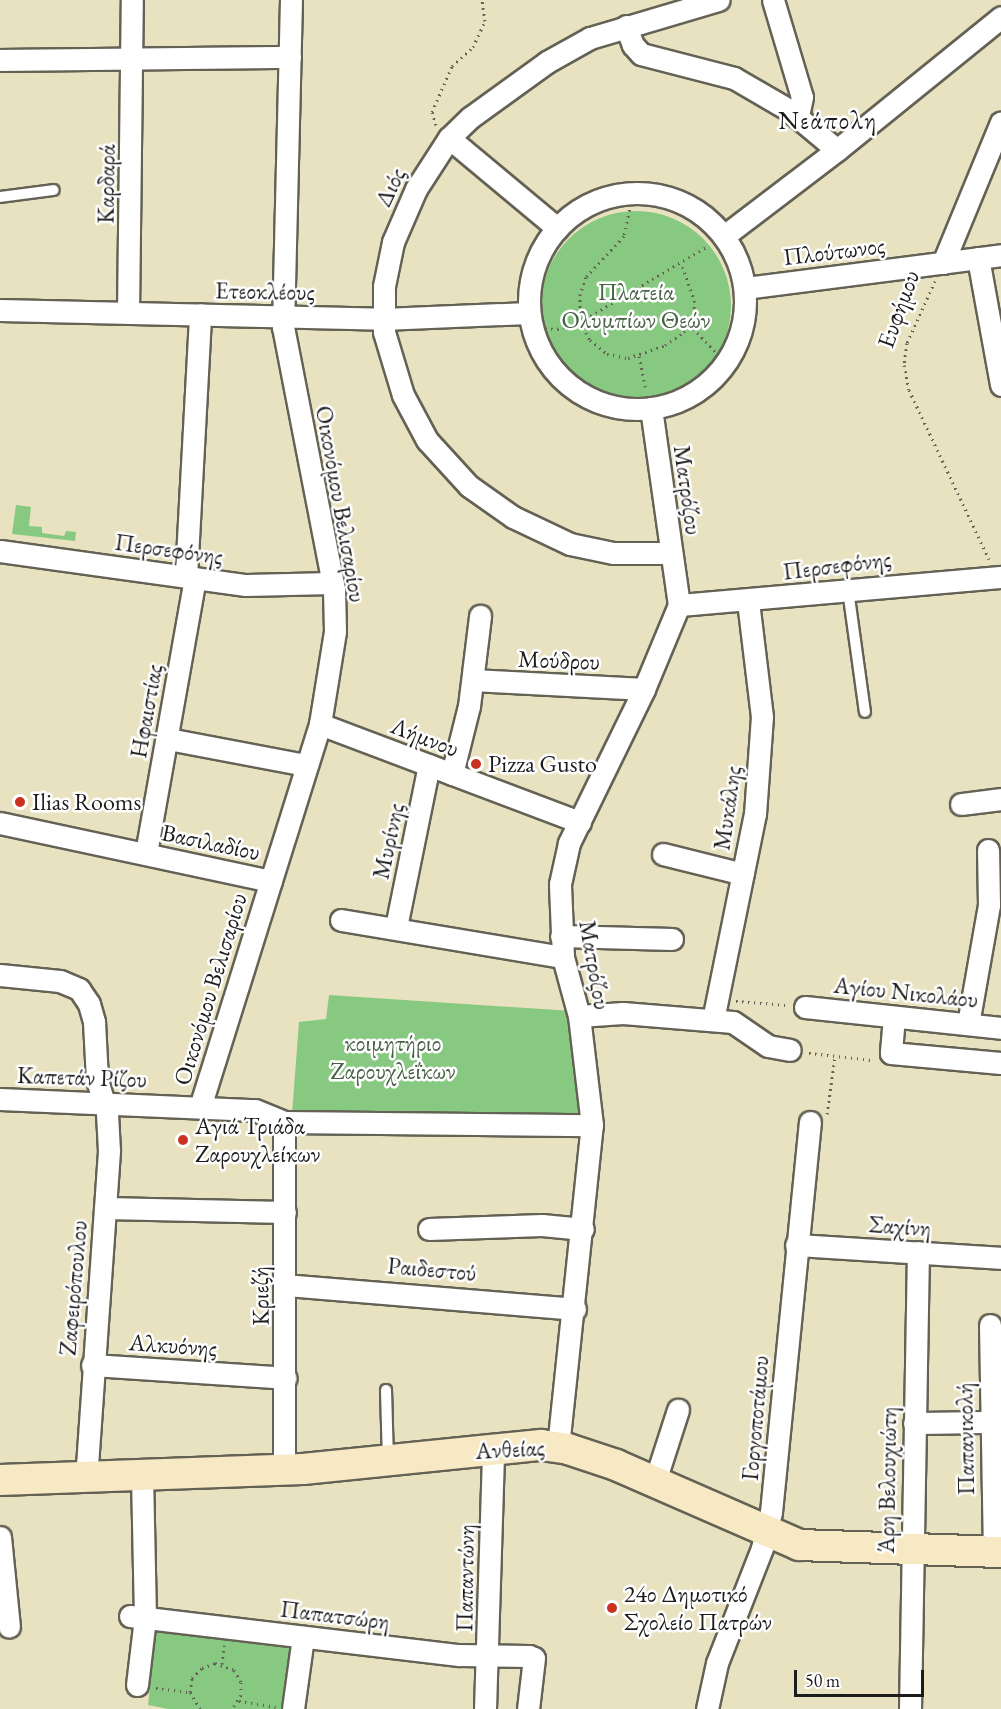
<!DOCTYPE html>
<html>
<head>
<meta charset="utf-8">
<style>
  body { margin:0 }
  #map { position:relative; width:1001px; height:1709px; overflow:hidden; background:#e9e2c0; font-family:"EB Garamond",serif }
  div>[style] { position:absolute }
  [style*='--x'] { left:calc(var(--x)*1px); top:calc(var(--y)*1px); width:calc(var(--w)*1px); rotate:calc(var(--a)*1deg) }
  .green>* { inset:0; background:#87c981 }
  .round { border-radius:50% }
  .path>* { height:3px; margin-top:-1.5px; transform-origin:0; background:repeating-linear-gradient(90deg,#646155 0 1.5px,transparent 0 6px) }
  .roads { filter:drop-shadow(2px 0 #646155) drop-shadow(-2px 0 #646155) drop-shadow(0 2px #646155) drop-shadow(0 -2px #646155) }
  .lane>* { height:10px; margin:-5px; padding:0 5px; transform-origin:5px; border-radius:5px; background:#fff }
  .street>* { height:21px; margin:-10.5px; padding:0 10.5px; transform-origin:10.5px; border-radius:10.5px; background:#fff }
  .street>.ring { margin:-10.5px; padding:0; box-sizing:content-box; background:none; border:21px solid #fff; border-radius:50% }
  .secondary>* { height:30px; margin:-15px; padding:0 15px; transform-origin:15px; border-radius:15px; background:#f6e9c3 }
  .dots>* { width:16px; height:16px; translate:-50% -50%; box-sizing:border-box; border:3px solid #fff; border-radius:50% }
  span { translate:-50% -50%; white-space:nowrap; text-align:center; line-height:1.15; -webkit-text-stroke:5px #fff; paint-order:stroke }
  .street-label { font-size:24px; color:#1c1c1c }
  .park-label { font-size:24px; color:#476144 }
  .poi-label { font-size:24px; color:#1c1c1c }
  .left { translate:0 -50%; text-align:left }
  .neighbourhood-label { font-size:26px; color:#1c1c1c; letter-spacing:1.5px }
  .scale { position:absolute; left:794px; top:1670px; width:130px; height:27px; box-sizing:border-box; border:3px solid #1c1c1c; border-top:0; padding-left:8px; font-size:18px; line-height:21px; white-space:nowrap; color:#1c1c1c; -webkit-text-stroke:4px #fff; paint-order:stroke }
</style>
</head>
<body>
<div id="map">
  <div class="green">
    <i class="round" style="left:541px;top:211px;width:190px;height:190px"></i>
    <i style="clip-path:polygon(16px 505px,31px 507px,29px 526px,42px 527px,42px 533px,64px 536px,66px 531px,76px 532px,75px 541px,12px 534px)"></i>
    <i style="clip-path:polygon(329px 995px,572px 1011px,584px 1114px,578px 1119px,292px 1114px,299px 1022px,326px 1019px)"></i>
    <i style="clip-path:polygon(156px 1631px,292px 1646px,283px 1709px,168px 1709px,148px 1705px)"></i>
  </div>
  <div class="path">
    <i style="--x:436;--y:125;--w:14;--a:-107"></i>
    <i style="--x:432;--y:112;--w:50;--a:-66.5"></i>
    <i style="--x:452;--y:66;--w:28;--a:-42"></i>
    <i style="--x:473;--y:47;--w:29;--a:-65"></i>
    <i style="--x:485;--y:21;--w:21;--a:-98"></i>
    <i style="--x:633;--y:192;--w:45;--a:101.6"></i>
    <i style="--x:624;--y:236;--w:56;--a:132.8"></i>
    <i style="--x:586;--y:277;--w:18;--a:109"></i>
    <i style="--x:580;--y:294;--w:28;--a:90"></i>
    <i style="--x:580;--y:322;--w:21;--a:61"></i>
    <i style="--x:590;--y:340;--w:22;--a:39"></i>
    <i style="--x:607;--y:354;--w:21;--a:11"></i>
    <i style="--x:628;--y:358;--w:39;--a:-19"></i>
    <i style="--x:665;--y:345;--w:23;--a:-34"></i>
    <i style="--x:684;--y:332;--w:14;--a:-56"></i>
    <i style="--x:692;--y:320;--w:18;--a:-81"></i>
    <i style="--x:695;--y:302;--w:41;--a:-109.7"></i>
    <i style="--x:935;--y:281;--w:68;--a:114.3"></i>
    <i style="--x:907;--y:343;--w:22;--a:98"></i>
    <i style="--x:904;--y:365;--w:25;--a:79"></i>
    <i style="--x:909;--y:390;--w:187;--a:64.7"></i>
    <i style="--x:689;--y:324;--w:54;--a:46.5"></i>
    <i style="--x:539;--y:328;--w:18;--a:3"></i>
    <i style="--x:557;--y:329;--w:24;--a:-17"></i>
    <i style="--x:580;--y:322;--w:149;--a:-30.7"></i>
    <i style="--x:639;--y:356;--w:34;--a:78"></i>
    <i style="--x:736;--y:1001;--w:50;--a:4.6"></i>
    <i style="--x:809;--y:1053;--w:64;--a:6.2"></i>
    <i style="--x:827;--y:1114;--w:58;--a:-82"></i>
    <i style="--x:222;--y:1664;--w:19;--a:-84"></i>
    <i style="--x:156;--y:1688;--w:34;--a:7"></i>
    <i style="--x:239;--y:1701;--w:37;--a:9"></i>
    <i style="--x:200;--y:1709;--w:20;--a:-120"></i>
    <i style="--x:190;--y:1692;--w:14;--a:-82"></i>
    <i style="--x:192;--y:1678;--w:14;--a:-45"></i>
    <i style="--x:202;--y:1668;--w:14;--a:-21"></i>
    <i style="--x:215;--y:1663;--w:20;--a:20"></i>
    <i style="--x:234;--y:1670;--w:14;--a:60"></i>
    <i style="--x:241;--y:1682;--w:13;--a:90"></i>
    <i style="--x:241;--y:1695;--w:17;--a:123"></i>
  </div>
  <div class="roads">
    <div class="lane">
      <i style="--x:0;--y:197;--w:54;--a:-7.4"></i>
      <i style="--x:848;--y:590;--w:123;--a:82.1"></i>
      <i style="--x:386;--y:1390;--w:70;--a:88.4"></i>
    </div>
    <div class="street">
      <i style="--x:773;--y:0;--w:101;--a:73.4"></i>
      <i style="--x:802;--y:97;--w:19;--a:102"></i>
      <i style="--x:626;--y:26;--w:20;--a:70"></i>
      <i style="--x:633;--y:45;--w:12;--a:48"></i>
      <i style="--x:641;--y:54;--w:96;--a:14.5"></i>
      <i style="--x:734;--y:78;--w:64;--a:30.2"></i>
      <i style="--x:789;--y:110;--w:62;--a:39.8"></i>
      <i style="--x:0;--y:60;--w:290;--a:-0.6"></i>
      <i style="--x:449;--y:138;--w:141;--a:39.8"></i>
      <i class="ring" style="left:529px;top:193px;width:195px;height:195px"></i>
      <i style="--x:724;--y:236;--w:142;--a:-37.3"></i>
      <i style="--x:837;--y:150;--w:211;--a:-39"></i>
      <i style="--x:978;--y:258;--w:129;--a:79.7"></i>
      <i style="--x:943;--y:263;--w:152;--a:-67.6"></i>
      <i style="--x:745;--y:288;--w:258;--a:-7.3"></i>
      <i style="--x:0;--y:310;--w:383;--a:1.3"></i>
      <i style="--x:383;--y:319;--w:146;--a:-2.4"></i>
      <i style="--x:128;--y:313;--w:313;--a:-89.3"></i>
      <i style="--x:0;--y:551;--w:248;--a:7.9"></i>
      <i style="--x:246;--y:585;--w:86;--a:-1.3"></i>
      <i style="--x:671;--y:553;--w:58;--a:180"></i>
      <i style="--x:613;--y:553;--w:44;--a:-168.2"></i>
      <i style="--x:570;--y:544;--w:63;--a:-154.7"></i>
      <i style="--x:513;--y:517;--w:54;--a:-144.8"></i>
      <i style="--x:469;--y:486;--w:62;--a:-132.4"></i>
      <i style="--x:427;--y:440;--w:51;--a:-118.1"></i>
      <i style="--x:403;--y:395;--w:66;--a:-106.8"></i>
      <i style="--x:384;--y:332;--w:46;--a:-90"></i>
      <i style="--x:384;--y:286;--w:45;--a:-78.4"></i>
      <i style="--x:393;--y:242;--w:58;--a:-66.5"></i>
      <i style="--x:416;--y:189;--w:61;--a:-57.1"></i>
      <i style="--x:449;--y:138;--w:30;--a:-44"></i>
      <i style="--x:471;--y:117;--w:94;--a:-35.9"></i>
      <i style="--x:547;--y:62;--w:49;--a:-29.2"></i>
      <i style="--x:590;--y:38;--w:134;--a:-16.5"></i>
      <i style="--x:186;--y:576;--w:262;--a:-86.9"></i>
      <i style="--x:679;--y:605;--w:323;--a:-5"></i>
      <i style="--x:473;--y:680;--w:171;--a:3"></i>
      <i style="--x:320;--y:724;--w:278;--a:20.7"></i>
      <i style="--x:168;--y:739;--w:140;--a:10.7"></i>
      <i style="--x:452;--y:774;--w:70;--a:-76"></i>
      <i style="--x:469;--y:706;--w:91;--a:-83"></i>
      <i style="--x:961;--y:804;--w:40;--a:-7.1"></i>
      <i style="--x:0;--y:823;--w:277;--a:12.1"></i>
      <i style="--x:146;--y:853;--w:279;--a:-79.9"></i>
      <i style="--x:663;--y:854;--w:82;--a:14"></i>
      <i style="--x:341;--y:920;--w:225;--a:9.5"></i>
      <i style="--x:396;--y:927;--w:165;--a:-78.5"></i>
      <i style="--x:561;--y:936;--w:111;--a:1.5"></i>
      <i style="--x:0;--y:975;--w:60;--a:5.7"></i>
      <i style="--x:60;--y:981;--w:21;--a:23"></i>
      <i style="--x:79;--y:989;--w:18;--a:56"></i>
      <i style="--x:89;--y:1004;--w:19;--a:74"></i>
      <i style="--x:94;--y:1022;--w:58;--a:87"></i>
      <i style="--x:97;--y:1080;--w:34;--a:73"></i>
      <i style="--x:107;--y:1113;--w:38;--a:87"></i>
      <i style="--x:109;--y:1151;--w:327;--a:94"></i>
      <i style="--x:805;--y:1007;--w:197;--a:6.1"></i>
      <i style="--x:579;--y:1016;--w:44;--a:-3.9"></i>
      <i style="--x:623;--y:1013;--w:110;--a:4.7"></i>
      <i style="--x:733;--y:1022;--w:42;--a:34.4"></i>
      <i style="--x:768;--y:1046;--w:22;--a:10"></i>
      <i style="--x:894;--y:1017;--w:36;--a:95"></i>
      <i style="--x:891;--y:1053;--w:110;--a:5.2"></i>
      <i style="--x:713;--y:1020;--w:210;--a:-78.5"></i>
      <i style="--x:755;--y:814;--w:97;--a:-85.9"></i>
      <i style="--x:762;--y:717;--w:116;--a:-96.9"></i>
      <i style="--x:968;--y:1024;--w:121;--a:-80"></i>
      <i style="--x:989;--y:905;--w:55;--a:-91"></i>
      <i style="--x:0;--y:1099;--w:255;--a:2.5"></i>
      <i style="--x:255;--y:1110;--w:31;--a:22"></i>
      <i style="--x:284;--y:1122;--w:308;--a:0.6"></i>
      <i style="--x:200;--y:1107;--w:401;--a:-72.6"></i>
      <i style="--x:320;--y:724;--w:94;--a:-80.8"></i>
      <i style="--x:335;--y:631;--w:42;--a:-91.4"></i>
      <i style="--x:334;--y:589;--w:267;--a:-101"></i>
      <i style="--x:283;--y:327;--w:327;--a:-88.6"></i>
      <i style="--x:105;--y:1208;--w:180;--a:1.3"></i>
      <i style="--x:429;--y:1229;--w:113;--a:-2"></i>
      <i style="--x:542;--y:1225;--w:41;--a:5.6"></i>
      <i style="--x:796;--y:1245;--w:205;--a:3.6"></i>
      <i style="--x:285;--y:1285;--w:291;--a:4.7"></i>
      <i style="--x:990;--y:1325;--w:227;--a:89"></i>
      <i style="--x:92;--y:1365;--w:194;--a:3.8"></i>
      <i style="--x:914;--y:1423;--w:76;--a:-0.8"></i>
      <i style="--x:558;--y:1447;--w:324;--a:-84"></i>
      <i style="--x:592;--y:1125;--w:110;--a:-96.8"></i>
      <i style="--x:579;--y:1016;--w:61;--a:-105.2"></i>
      <i style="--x:563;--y:957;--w:73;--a:-92.4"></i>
      <i style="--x:560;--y:884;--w:42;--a:-77.6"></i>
      <i style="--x:569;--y:843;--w:171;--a:-64"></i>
      <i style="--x:644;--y:689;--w:91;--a:-67.4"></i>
      <i style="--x:679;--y:605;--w:199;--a:-98.1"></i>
      <i style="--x:284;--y:1470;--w:348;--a:-90"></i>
      <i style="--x:655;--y:1481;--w:75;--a:-72.1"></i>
      <i style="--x:0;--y:1537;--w:90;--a:84.3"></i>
      <i style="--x:130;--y:1616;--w:331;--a:6.8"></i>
      <i style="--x:459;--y:1655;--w:70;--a:0.8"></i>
      <i style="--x:529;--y:1656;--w:5;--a:22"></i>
      <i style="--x:534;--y:1658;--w:51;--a:96.7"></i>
      <i style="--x:137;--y:1685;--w:67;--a:-83.2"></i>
      <i style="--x:145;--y:1618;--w:143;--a:-91.2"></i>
      <i style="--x:293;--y:1709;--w:73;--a:-82.1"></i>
      <i style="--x:485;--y:1709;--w:261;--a:-88.2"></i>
      <i style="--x:707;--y:1709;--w:47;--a:-77.7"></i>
      <i style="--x:717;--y:1663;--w:123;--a:-68.6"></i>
      <i style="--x:762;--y:1548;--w:37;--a:-76"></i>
      <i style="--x:771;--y:1512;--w:392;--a:-84.3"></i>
      <i style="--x:910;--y:1709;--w:457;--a:-89"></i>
    </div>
    <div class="secondary">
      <i style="--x:0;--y:1480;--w:303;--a:-2.1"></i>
      <i style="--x:303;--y:1469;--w:239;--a:-5.8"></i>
      <i style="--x:541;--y:1445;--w:27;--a:8"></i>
      <i style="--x:568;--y:1449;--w:51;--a:18.4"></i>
      <i style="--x:616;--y:1465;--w:200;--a:23.6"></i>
      <i style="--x:799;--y:1545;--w:202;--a:2"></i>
    </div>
  </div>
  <div class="dots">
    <i style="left:476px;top:764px;background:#c8321e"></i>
    <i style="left:20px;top:802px;background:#c8321e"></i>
    <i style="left:183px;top:1140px;background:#c8321e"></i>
    <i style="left:612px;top:1608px;background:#c8321e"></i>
  </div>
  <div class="street-label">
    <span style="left:106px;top:184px;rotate:-89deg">Καρδαρά</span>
    <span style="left:390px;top:187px;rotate:-64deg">Διός</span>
    <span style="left:834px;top:251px;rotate:-7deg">Πλούτωνος</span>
    <span style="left:265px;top:291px;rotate:1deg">Ετεοκλέους</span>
    <span style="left:898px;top:309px;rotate:-70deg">Ευφήμου</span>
    <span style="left:688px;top:490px;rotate:82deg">Ματρόζου</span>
    <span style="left:341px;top:504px;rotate:80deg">Οικονόμου Βελισαρίου</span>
    <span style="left:169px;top:549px;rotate:8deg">Περσεφόνης</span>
    <span style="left:837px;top:565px;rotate:-7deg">Περσεφόνης</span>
    <span style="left:559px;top:660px;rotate:2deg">Μούδρου</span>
    <span style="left:146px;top:711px;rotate:-80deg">Ηφαιστίας</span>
    <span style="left:425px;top:737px;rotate:21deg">Λήμνου</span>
    <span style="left:727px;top:808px;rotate:-82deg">Μυκάλης</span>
    <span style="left:388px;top:841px;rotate:-78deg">Μυρίνης</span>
    <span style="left:211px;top:842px;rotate:12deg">Βασιλαδίου</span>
    <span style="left:595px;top:965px;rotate:80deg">Ματρόζου</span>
    <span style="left:210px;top:989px;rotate:-73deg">Οικονόμου Βελισαρίου</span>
    <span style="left:906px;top:992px;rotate:6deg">Αγίου Νικολάου</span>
    <span style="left:82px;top:1077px;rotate:2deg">Καπετάν Ρίζου</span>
    <span style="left:900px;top:1226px;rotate:4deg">Σαχίνη</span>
    <span style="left:432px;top:1269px;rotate:5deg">Ραιδεστού</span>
    <span style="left:73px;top:1288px;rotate:-85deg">Ζαφειρόπουλου</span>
    <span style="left:260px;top:1296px;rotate:-91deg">Κριεζή</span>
    <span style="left:173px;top:1345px;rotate:4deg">Αλκυόνης</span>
    <span style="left:755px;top:1418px;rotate:-85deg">Γοργοποτάμου</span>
    <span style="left:965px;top:1439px;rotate:-91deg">Παπανικολή</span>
    <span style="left:510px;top:1449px;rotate:-3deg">Ανθείας</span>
    <span style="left:887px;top:1480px;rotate:-89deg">Άρη Βελουχιώτη</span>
    <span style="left:465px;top:1578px;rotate:-89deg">Παπαντώνη</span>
    <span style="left:335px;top:1615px;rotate:7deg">Παπατσώρη</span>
  </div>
  <div class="park-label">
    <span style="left:636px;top:306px">Πλατεία<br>Ολυμπίων Θεών</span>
    <span style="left:393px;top:1057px">κοιμητήριο<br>Ζαρουχλεΐκων</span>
  </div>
  <div class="poi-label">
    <span class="left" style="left:488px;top:764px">Pizza Gusto</span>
    <span class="left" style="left:32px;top:802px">Ilias Rooms</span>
    <span class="left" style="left:195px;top:1140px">Αγιά Τριάδα<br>Ζαρουχλείκων</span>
    <span class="left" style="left:624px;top:1608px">24ο Δημοτικό<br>Σχολείο Πατρών</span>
  </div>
  <div class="neighbourhood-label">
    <span style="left:828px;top:121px">Νεάπολη</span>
  </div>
  <div class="scale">50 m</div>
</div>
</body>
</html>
